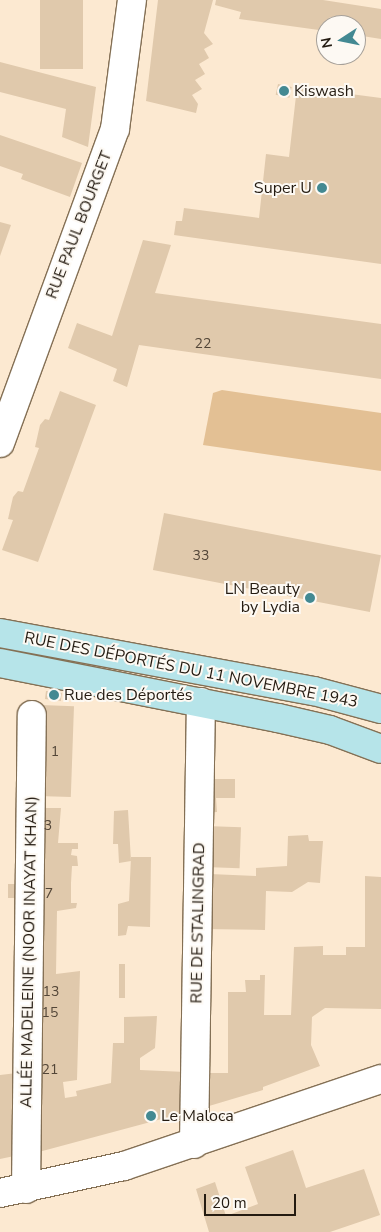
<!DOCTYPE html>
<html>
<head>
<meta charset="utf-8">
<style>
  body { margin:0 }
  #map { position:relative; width:381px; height:1232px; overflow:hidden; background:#fce9d1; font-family:"Nunito Sans",sans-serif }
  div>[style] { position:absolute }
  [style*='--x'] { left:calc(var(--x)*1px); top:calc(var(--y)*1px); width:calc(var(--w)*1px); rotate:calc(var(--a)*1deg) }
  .green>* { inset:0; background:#e3c094 }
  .building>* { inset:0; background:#e0c9ac; transform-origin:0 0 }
  .roads { filter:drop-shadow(1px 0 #847055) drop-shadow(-1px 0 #847055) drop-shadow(0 1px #847055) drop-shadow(0 -1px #847055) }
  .street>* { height:28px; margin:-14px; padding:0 14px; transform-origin:14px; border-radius:14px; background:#fff }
  .secondary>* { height:28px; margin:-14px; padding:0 14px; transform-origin:14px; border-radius:14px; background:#b6e4e9 }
  .dots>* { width:14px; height:14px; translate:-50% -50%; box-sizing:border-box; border:2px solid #fdf9f3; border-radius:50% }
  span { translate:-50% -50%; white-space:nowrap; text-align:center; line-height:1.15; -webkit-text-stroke:4px #fdf9f3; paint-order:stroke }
  .number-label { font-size:14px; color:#534638 }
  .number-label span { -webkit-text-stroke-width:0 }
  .poi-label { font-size:16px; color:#241b11 }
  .left { translate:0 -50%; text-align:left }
  .right { translate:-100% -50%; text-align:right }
  .street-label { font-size:16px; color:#241b11 }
  .north { position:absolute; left:316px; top:15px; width:50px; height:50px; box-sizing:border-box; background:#fdf9f3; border:1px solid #a6a099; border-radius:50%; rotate:259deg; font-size:14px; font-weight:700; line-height:20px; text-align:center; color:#241b11 }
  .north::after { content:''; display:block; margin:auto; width:18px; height:22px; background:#438992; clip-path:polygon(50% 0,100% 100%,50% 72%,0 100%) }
  .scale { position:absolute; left:204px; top:1194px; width:92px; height:22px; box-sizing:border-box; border:2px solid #241b11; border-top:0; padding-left:6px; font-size:15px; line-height:18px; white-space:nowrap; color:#241b11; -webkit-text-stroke:4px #fdf9f3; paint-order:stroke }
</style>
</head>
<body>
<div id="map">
  <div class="green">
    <i style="clip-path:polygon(222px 390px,381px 413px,381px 471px,203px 445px,213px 393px)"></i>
  </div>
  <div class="building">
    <i style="left:40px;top:0;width:43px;height:69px"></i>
    <i style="clip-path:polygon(158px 0,213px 0,204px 33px,213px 44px,204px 49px,209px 58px,199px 64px,205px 74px,195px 80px,202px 89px,192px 95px,198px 104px,196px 113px,146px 101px)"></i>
    <i style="clip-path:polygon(216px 0,323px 0,381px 9px,381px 39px,356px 35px,356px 25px,326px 25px,326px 31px,239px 19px,241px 12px,215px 5px)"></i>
    <i style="clip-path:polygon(0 62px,96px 87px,88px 147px,62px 137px,66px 109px,0 92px)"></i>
    <i style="left:278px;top:84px;width:14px;height:11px;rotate:12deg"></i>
    <i style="clip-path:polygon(297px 87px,381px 98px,381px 264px,174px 235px,176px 221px,182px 221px,184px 208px,259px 218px,266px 154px,289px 157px)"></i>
    <i style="clip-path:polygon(0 135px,82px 163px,70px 197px,21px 179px,23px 174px,0 166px)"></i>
    <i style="clip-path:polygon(0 222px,11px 225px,0 256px)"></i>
    <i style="clip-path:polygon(143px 240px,171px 245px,155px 293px,381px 324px,381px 379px,139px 345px,127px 387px,113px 381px,117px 369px,68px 348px,77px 323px,112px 336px)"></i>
    <i style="clip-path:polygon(60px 391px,96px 405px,38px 562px,2px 550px,13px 520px,8px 519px,13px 497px,18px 491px,23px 492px,39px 448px,35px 447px,40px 425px,45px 419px,49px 420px)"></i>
    <i style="left:164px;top:513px;width:221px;height:58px;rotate:11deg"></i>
    <i style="left:46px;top:691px;width:16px;height:8px;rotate:7deg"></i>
    <i style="left:41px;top:705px;width:33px;height:91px;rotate:2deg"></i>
    <i style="clip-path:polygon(207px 779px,235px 779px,235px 798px,216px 798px,217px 812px,206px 813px)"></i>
    <i style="left:15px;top:808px;width:8px;height:40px"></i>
    <i style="clip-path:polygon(38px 808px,61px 808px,58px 843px,78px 843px,78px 849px,72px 849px,71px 855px,77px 856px,78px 866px,72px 866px,71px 883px,71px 903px,77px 903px,76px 908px,57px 911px,56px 974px,80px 971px,77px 1080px,63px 1082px,65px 1098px,77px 1096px,76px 1091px,111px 1083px,113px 1043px,124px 1043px,124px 1017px,157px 1016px,155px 1048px,140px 1058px,140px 1070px,186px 1072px,184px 1113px,35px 1153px)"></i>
    <i style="clip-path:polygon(128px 810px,131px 861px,119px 863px,118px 844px,113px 844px,114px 811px)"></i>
    <i style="left:206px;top:826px;width:35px;height:41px;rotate:2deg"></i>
    <i style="clip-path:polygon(308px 835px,309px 841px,323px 841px,320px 883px,308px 882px,292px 892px,266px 891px,265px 930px,204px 929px,210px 874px,256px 876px,256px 868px,287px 866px,288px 836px)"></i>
    <i style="clip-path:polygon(131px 857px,151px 857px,150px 927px,128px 926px,126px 935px,118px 936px,118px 904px,129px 901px)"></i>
    <i style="clip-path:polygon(365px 876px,381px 877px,381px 1009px,325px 1008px,312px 1017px,311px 1045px,320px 1066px,263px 1087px,263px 1090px,199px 1109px,200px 1073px,228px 1073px,228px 992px,246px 992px,245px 980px,260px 980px,260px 975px,265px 975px,264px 1015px,291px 1015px,294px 947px,323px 946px,323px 955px,346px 955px,346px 947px,365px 947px)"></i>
    <i style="left:8px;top:884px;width:14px;height:14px"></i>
    <i style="left:125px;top:964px;width:34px;height:6px;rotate:90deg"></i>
    <i style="clip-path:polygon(17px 1073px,19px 1155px,0 1159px,0 1075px)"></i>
    <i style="clip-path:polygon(293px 1150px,306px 1188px,364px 1169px,380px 1215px,330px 1232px,209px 1232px,196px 1189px,215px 1182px,226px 1216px,258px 1204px,245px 1167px)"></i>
  </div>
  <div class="roads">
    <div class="street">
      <i style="--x:0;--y:443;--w:334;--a:-69.9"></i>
      <i style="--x:115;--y:129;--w:130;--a:-82.5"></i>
      <i style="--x:194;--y:1144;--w:442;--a:-89.1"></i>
      <i style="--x:26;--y:1189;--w:474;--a:-89.3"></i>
      <i style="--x:0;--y:1193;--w:127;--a:-12.3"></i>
      <i style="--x:124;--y:1166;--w:271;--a:-18.7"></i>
    </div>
    <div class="secondary">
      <i style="--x:0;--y:633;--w:319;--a:10.5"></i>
      <i style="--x:314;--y:691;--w:69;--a:15"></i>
      <i style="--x:0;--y:663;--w:283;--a:11.2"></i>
      <i style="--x:278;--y:718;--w:53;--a:13"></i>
      <i style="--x:330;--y:730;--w:54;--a:20.4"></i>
    </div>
  </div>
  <div class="dots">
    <i style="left:284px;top:91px;background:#438992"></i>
    <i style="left:322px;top:188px;background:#438992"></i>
    <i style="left:310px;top:598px;background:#438992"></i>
    <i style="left:54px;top:695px;background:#438992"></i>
    <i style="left:151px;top:1116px;background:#438992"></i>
  </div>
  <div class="number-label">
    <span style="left:203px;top:344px">22</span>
    <span style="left:201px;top:556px">33</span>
    <span style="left:55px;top:752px">1</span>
    <span style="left:48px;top:826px">3</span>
    <span style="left:49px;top:894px">7</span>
    <span style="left:51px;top:992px">13</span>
    <span style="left:50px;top:1013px">15</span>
    <span style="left:50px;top:1070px">21</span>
  </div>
  <div class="poi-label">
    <span class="left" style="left:294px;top:91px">Kiswash</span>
    <span class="right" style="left:312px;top:188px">Super U</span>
    <span class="right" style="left:300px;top:598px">LN Beauty<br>by Lydia</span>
    <span class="left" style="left:64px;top:695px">Rue des Déportés</span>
    <span class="left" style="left:161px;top:1116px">Le Maloca</span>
  </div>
  <div class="street-label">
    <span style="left:79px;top:225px;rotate:-69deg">RUE PAUL BOURGET</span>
    <span style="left:191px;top:670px;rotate:11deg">RUE DES DÉPORTÉS DU 11 NOVEMBRE 1943</span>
    <span style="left:198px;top:923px;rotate:-89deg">RUE DE STALINGRAD</span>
    <span style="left:29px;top:952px;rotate:-89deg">ALLÉE MADELEINE (NOOR INAYAT KHAN)</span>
  </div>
  <div class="north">N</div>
  <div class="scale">20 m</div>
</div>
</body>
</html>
